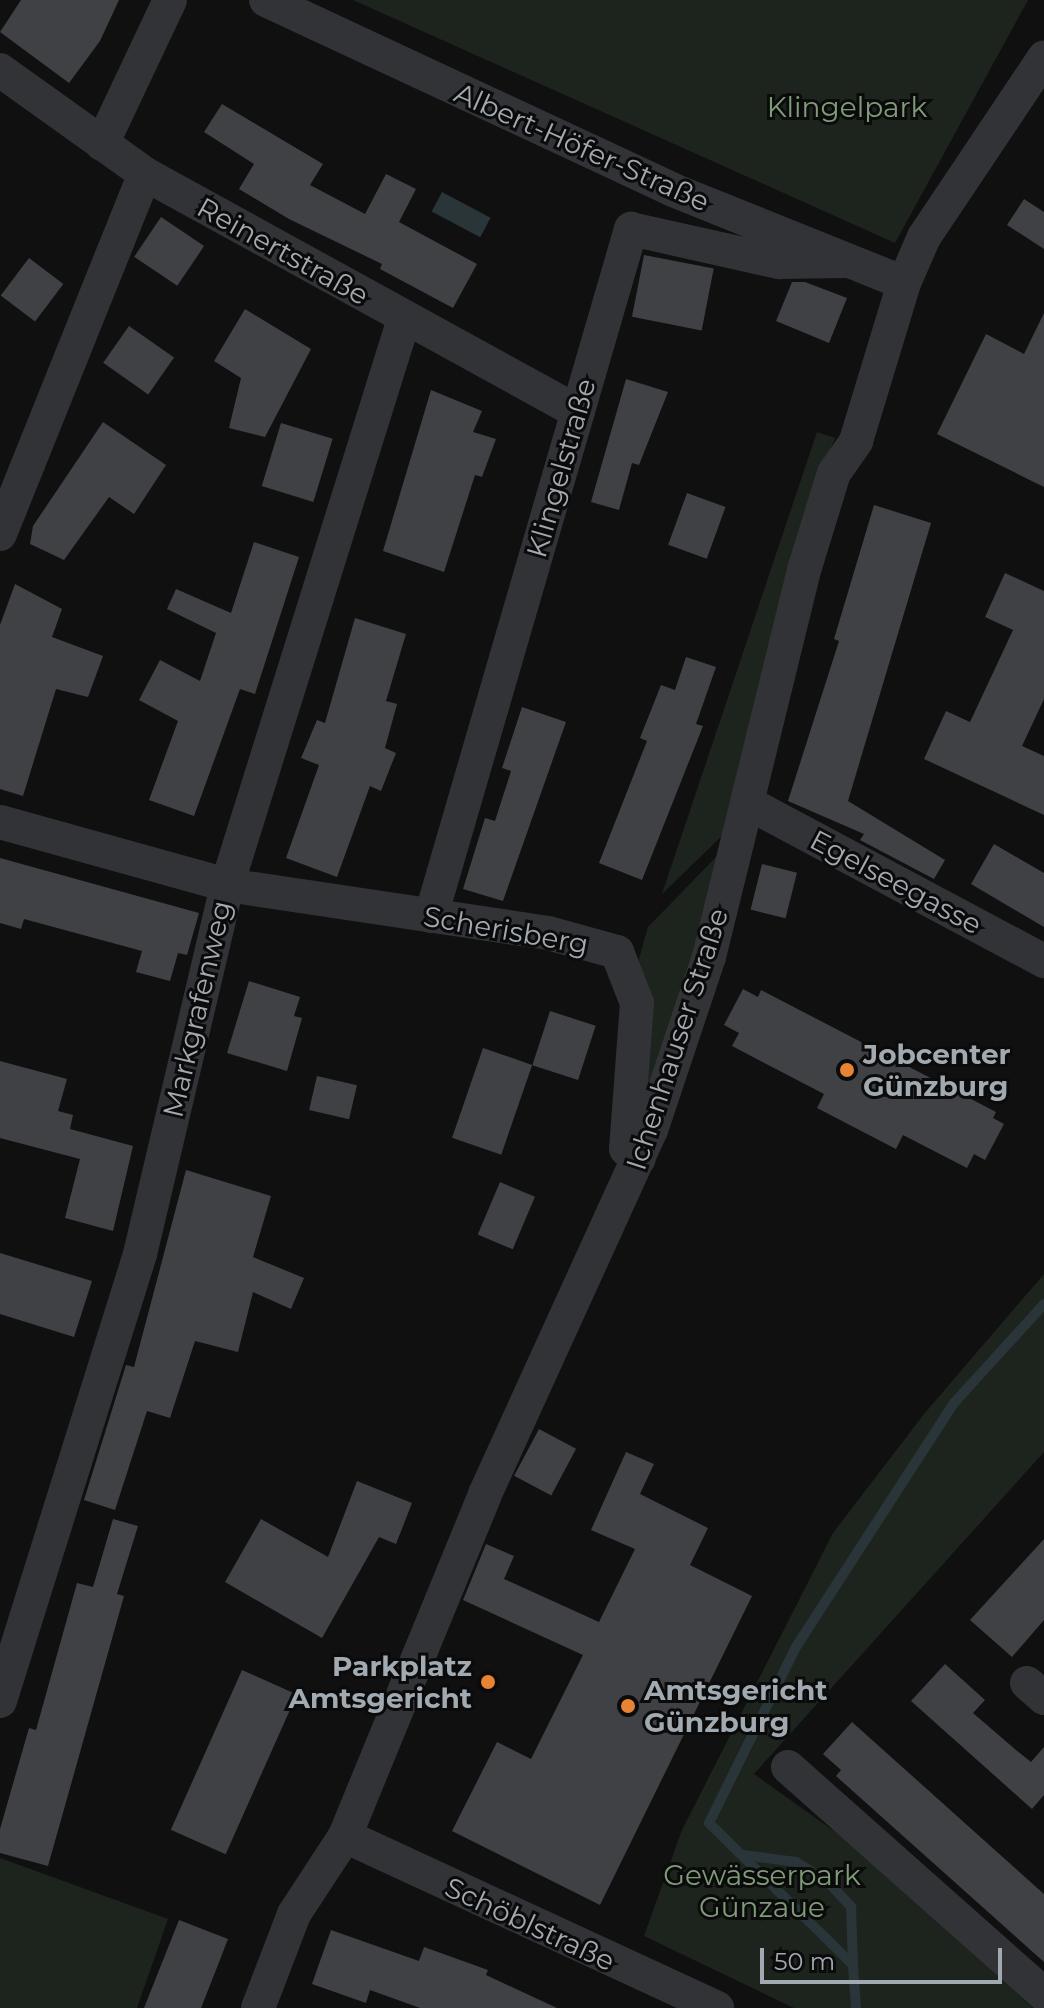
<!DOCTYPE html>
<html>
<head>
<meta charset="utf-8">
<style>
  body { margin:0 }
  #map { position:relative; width:1044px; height:2008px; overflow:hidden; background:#101011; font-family:Montserrat,sans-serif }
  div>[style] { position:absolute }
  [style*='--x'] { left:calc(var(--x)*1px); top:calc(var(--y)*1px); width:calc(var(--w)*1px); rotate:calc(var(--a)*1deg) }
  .green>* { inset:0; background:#1d241d }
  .water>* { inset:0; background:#2a3539; transform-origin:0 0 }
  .stream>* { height:10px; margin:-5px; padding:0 5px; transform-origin:5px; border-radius:5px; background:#2a3539 }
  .building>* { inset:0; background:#3f4144; transform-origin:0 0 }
  .street>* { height:34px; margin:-17px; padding:0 17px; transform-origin:17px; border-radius:17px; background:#313336 }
  .dots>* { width:22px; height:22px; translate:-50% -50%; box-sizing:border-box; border:4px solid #0b0b0c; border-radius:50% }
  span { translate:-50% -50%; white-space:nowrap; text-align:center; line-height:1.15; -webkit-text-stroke:6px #0b0b0c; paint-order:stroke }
  .park-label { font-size:28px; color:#7f9c79 }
  .street-label { font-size:28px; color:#a2aab1 }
  .poi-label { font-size:28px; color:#a2aab1; font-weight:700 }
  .left { translate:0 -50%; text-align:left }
  .right { translate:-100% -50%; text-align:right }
  .scale { position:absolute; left:760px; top:1948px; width:242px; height:36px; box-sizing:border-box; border:4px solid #a2aab1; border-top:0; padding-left:10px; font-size:24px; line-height:28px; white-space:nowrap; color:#a2aab1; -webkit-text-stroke:6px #0b0b0c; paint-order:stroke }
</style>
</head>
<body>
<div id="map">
  <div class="green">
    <i style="clip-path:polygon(353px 0,1028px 0,895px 243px)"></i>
    <i style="clip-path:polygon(817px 432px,835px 438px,808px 510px,726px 832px,662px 894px)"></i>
    <i style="clip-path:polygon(717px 856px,723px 857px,648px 1107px,637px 966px,648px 927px)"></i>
    <i style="clip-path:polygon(1044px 1274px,1044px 1452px,754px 1774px,848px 1841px,1033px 2008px,794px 2008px,644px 1936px,682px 1830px,833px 1533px,924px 1414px)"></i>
    <i style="clip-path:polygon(0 1858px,168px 1919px,137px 2008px,0 2008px)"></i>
  </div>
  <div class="water">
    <i style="left:442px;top:192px;width:55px;height:22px;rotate:28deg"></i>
  </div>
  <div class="stream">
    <i style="--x:743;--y:1855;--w:53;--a:7.5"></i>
    <i style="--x:796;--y:1862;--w:39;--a:32"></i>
    <i style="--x:829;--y:1883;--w:33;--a:47"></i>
    <i style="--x:851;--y:1907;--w:58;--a:88"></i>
    <i style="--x:856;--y:2008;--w:43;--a:-94"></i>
    <i style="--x:853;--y:1965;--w:202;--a:-135.4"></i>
    <i style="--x:709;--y:1823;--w:196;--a:-63.7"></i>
    <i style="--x:796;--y:1647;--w:291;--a:-57.1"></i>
    <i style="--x:954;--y:1403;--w:134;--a:-47.7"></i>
  </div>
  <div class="building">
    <i style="clip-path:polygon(21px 0,119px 0,100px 41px,69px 83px,0 32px)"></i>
    <i style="clip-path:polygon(222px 104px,323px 164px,310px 185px,365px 214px,386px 174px,416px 189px,399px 222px,477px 264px,453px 308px,380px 269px,382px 264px,289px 219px,239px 189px,254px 164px,204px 132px)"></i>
    <i style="clip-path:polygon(1024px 199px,1044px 212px,1044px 249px,1007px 225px)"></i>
    <i style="left:161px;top:217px;width:52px;height:48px;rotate:34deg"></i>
    <i style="left:644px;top:255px;width:71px;height:63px;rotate:11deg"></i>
    <i style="left:29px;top:258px;width:43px;height:47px;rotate:37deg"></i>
    <i style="clip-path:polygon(792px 282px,805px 282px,847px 298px,829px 343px,776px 321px)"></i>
    <i style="clip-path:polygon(245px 309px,311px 349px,265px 437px,229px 428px,241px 378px,214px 361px)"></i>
    <i style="clip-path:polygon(1044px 313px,1044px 487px,937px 434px,986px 334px,1024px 354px)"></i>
    <i style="left:129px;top:326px;width:55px;height:45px;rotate:35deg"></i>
    <i style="clip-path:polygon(626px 379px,668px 392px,639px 465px,632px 463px,619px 510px,591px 502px)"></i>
    <i style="clip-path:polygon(431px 390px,482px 411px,473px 432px,496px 439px,482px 477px,475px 475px,444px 572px,383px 551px)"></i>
    <i style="clip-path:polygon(103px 422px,166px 465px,134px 514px,109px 497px,64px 560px,30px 544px,33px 526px)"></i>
    <i style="left:281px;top:423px;width:54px;height:66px;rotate:17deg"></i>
    <i style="left:687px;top:493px;width:41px;height:55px;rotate:20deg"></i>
    <i style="clip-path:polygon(874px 505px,931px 523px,848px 801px,945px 860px,934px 879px,860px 840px,864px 834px,788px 801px,839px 641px,834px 639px)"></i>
    <i style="clip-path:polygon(254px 542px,299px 557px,255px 694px,240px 689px,194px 816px,149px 800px,178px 721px,139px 700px,160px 660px,200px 681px,216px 633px,167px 609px,176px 589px,231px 613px)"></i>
    <i style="clip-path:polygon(1005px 573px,1044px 591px,1044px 699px,1022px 746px,1044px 756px,1044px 815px,924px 759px,946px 711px,970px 722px,1013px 630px,985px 617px)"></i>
    <i style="clip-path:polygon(15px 584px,62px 609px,52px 637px,103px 656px,88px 697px,56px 689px,23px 796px,0 789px,0 625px)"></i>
    <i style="clip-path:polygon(355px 618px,406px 634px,386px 701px,397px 704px,385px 748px,396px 753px,381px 791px,370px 786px,337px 877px,286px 858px,319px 765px,301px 758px,317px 720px,325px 723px)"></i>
    <i style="clip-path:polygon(686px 657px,716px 667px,696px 724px,703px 726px,642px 880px,599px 863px,647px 741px,640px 738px,661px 685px,675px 690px)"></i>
    <i style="clip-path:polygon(522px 707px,566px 722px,503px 901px,463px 889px,485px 818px,495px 821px,511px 771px,502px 768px)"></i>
    <i style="clip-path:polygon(994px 844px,1044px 873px,1044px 927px,971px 884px)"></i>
    <i style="clip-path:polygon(0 858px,199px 913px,187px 955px,178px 953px,170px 981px,136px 972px,142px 951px,24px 919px,21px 929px,0 923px)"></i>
    <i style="left:762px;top:864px;width:36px;height:47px;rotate:14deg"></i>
    <i style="clip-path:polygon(249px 981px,300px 997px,294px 1016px,302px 1018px,287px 1071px,227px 1053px)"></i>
    <i style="clip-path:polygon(743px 989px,758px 997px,761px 990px,996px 1112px,993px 1118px,1004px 1124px,985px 1160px,974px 1154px,967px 1168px,903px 1135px,896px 1149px,817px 1108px,824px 1094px,732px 1046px,739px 1033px,724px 1025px)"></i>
    <i style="left:550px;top:1011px;width:48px;height:57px;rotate:18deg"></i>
    <i style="left:483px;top:1048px;width:52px;height:95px;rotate:19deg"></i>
    <i style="clip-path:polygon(0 1061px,67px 1079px,58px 1111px,73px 1115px,70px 1129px,133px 1146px,113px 1231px,65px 1218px,80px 1159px,0 1138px)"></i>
    <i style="left:317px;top:1076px;width:41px;height:35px;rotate:13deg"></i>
    <i style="clip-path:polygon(186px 1170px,271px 1196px,253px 1257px,304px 1278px,291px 1309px,253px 1292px,238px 1352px,195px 1341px,170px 1418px,147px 1411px,115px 1510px,84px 1500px,126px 1365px,134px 1367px)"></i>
    <i style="left:500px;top:1182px;width:38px;height:57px;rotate:23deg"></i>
    <i style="clip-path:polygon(0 1253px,92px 1281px,74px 1337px,0 1314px)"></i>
    <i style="left:539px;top:1429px;width:42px;height:53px;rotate:28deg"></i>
    <i style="clip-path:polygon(626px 1452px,654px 1464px,640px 1494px,708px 1528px,690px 1565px,752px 1596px,600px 1905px,452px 1831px,497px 1742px,531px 1759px,583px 1655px,463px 1600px,486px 1544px,514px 1556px,504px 1579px,599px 1622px,635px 1549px,591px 1530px)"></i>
    <i style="clip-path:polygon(357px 1481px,412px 1503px,396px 1544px,379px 1537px,322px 1638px,225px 1582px,261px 1519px,328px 1557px)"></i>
    <i style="clip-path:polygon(113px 1519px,138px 1526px,117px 1594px,124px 1596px,48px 1866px,0 1853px,0 1829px,29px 1728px,36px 1730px,77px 1583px,93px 1587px)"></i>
    <i style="clip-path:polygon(1044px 1539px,1044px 1620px,1012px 1657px,970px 1620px)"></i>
    <i style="clip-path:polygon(945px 1664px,985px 1700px,973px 1713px,1016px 1750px,1031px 1762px,1044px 1747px,1044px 1795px,1032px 1809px,911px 1701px)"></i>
    <i style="left:242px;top:1670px;width:60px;height:175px;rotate:24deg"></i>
    <i style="clip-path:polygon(852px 1722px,1044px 1894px,1044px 1962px,836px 1776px,841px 1770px,823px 1754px)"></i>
    <i style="clip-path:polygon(179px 1920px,228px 1939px,216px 1970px,201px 2008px,144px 2008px)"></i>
    <i style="clip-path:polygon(331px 1930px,419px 1961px,424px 1947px,488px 1970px,486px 1975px,557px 2008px,420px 2008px,370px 1990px,366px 2003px,312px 1984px)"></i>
  </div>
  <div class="street">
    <i style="--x:266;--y:0;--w:449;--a:25"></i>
    <i style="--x:673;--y:190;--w:249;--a:21.9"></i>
    <i style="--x:0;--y:70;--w:178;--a:35.6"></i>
    <i style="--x:145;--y:174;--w:494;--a:28.8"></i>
    <i style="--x:102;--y:144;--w:159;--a:-64.7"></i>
    <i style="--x:0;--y:534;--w:388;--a:-68.1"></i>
    <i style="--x:748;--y:803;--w:336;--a:28.1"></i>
    <i style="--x:0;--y:822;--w:236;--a:15.5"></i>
    <i style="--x:227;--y:885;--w:325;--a:8.5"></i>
    <i style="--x:548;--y:933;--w:72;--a:15.4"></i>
    <i style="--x:617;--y:952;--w:55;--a:68.6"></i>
    <i style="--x:637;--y:1003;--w:146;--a:94.3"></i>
    <i style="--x:626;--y:1149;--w:16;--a:38"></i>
    <i style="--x:431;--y:916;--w:716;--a:-73.77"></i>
    <i style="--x:631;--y:229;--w:152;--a:12.6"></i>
    <i style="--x:779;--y:262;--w:66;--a:-0.9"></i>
    <i style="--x:1027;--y:1683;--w:23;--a:41"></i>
    <i style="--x:0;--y:1701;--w:468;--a:-72.6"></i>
    <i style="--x:140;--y:1254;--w:379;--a:-76.7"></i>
    <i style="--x:227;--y:885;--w:593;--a:-72.63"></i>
    <i style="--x:788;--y:1767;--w:342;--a:41.6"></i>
    <i style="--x:345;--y:1836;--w:410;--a:24.8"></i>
    <i style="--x:258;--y:2008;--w:101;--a:-69"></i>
    <i style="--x:294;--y:1914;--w:93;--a:-56.8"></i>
    <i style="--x:345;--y:1836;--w:370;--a:-67.7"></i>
    <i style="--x:485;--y:1494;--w:400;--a:-65.5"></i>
    <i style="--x:651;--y:1130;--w:182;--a:-71.5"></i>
    <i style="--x:709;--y:957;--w:402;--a:-76.2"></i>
    <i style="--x:805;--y:567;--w:98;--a:-72.9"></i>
    <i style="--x:834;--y:473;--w:39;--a:-55"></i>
    <i style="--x:856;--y:441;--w:165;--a:-73.1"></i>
    <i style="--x:904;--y:283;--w:50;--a:-66.5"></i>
    <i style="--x:924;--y:237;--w:216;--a:-56.2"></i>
  </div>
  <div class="dots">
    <i style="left:847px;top:1070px;background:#e78332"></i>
    <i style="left:488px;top:1682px;background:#e78332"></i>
    <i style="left:628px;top:1706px;background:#e78332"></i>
  </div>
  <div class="park-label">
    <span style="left:847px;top:107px">Klingelpark</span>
    <span style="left:762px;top:1891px">Gewässerpark<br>Günzaue</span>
  </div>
  <div class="street-label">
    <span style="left:582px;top:147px;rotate:24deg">Albert-Höfer-Straße</span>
    <span style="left:283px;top:251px;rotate:29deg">Reinertstraße</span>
    <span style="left:561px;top:468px;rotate:-74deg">Klingelstraße</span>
    <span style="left:896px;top:882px;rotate:28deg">Egelseegasse</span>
    <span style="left:506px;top:930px;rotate:10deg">Scherisberg</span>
    <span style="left:197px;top:1009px;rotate:-77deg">Markgrafenweg</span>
    <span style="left:677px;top:1039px;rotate:-72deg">Ichenhauser Straße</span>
    <span style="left:530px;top:1924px;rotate:25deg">Schöblstraße</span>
  </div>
  <div class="poi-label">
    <span class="left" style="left:863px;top:1070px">Jobcenter<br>Günzburg</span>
    <span class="right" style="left:472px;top:1682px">Parkplatz<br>Amtsgericht</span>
    <span class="left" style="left:644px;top:1706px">Amtsgericht<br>Günzburg</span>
  </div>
  <div class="scale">50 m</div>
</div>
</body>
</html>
